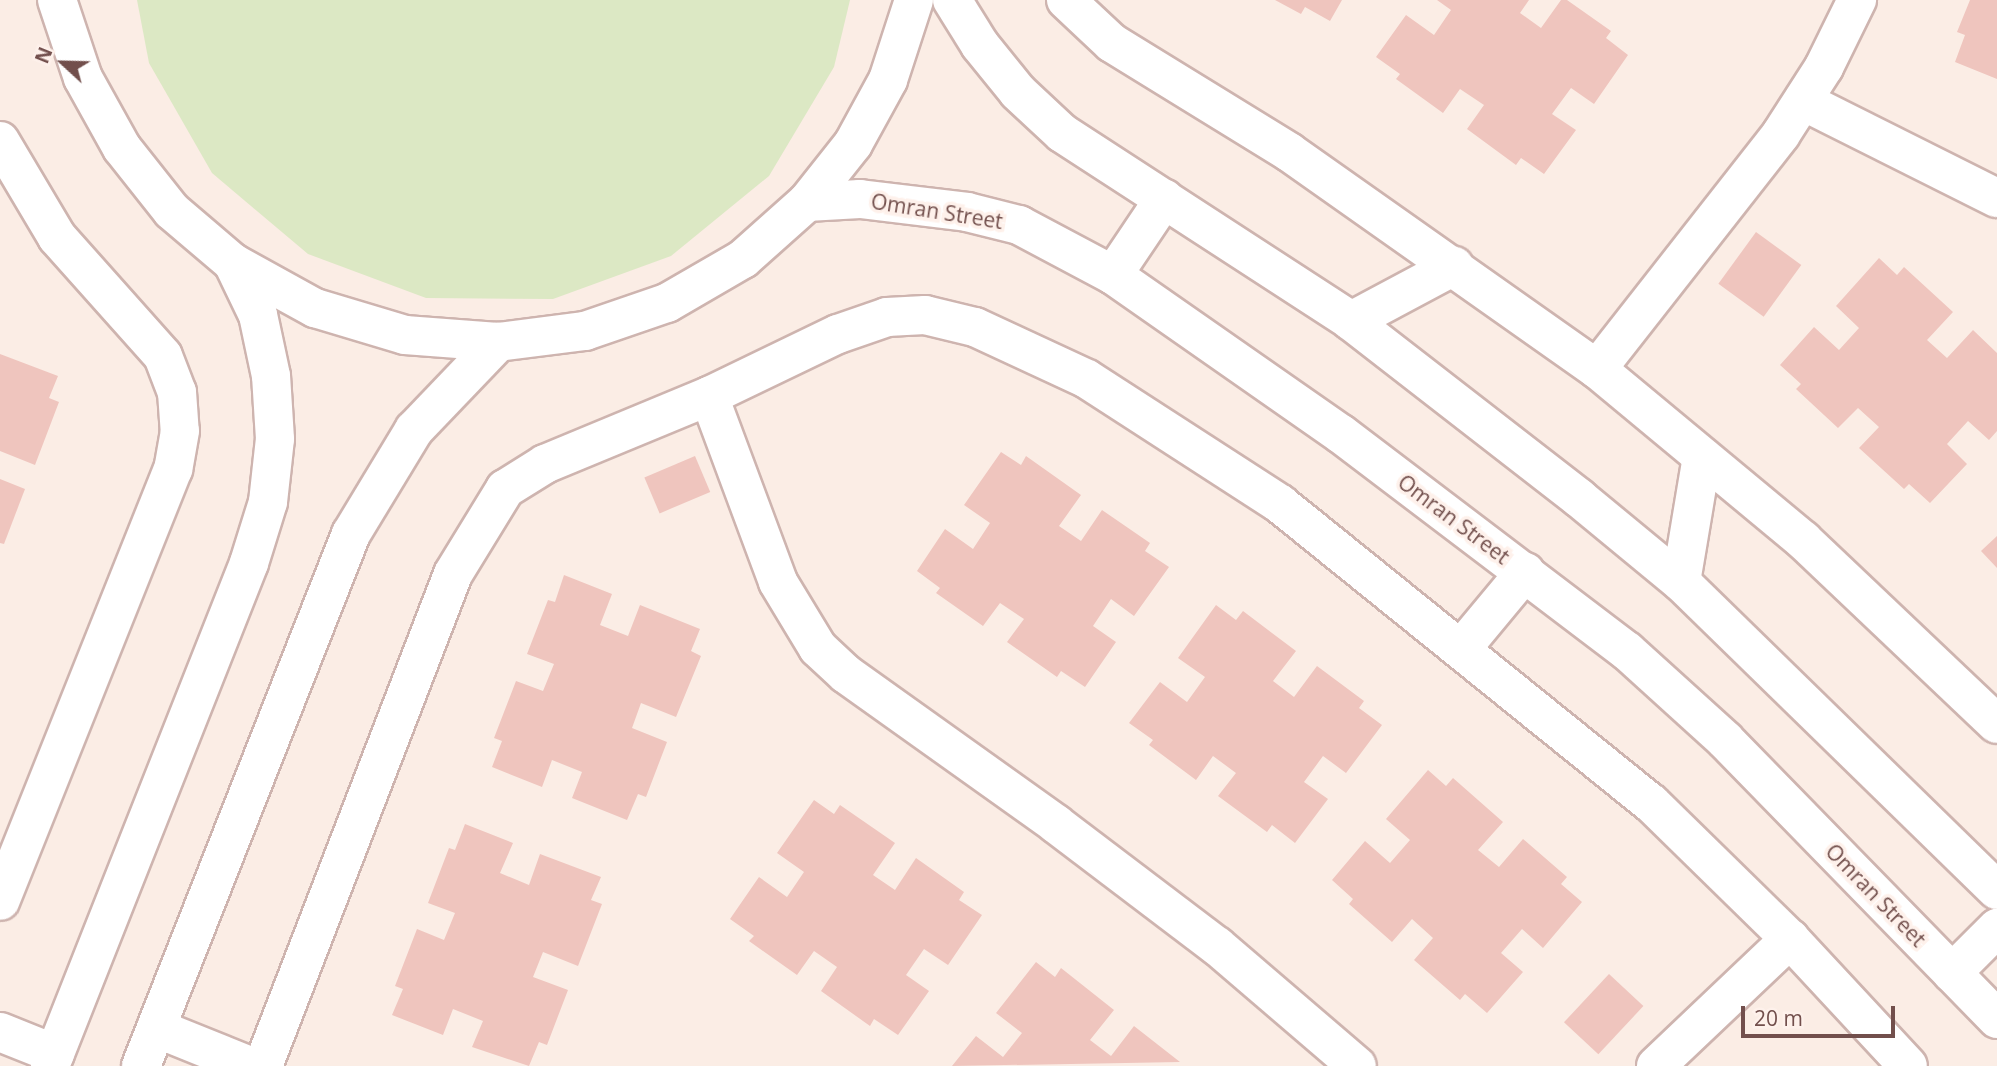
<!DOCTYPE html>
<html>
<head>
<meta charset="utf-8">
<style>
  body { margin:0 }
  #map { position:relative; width:1997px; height:1066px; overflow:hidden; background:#fbede5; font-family:"Open Sans",sans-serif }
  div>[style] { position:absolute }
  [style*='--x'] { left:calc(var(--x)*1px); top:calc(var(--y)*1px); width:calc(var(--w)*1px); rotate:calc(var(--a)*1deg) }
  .green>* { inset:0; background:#dce8c4 }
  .building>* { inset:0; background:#efc5be; transform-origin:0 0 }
  .roads { filter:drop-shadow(2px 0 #ceb4af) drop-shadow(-2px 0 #ceb4af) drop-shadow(0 2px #ceb4af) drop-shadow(0 -2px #ceb4af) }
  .minor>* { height:38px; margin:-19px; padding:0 19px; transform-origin:19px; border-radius:19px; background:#fff }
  span { translate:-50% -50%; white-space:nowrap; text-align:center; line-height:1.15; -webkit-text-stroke:7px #fef1eb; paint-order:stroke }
  .street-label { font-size:21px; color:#724f4c }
  .north { position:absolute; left:28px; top:28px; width:70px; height:70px; -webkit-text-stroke:5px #fef1eb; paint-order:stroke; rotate:292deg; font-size:19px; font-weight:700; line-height:28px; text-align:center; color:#724f4c }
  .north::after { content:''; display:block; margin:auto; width:24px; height:32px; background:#724f4c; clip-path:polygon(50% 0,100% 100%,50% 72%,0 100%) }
  .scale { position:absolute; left:1741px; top:1006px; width:154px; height:32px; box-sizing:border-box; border:4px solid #724f4c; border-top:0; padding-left:9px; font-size:21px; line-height:24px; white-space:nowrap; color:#724f4c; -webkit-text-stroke:5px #fef1eb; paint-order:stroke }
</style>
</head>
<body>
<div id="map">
  <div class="green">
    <i style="clip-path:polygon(137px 0,850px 0,834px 67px,769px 176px,671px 256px,553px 299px,426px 298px,308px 254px,212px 173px,149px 63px)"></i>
  </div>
  <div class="building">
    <i style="clip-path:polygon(1275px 0,1342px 0,1330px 21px,1305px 7px,1301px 14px)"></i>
    <i style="clip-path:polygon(1437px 0,1529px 0,1520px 13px,1541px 28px,1561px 0,1567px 0,1611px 31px,1606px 38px,1628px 55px,1594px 104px,1571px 88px,1552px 114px,1576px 130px,1544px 174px,1521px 158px,1516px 165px,1467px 129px,1484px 105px,1460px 89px,1443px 113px,1396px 79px,1400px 74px,1376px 57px,1406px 15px,1434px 35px,1451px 10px)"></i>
    <i style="clip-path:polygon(1970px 0,1997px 0,1997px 79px,1955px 62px,1965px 35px,1957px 32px)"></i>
    <i style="left:1756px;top:232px;width:56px;height:64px;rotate:36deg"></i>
    <i style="clip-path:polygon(1879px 258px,1897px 275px,1904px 267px,1953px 312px,1927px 340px,1947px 358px,1973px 330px,1997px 353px,1997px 431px,1989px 440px,1968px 421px,1947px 444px,1967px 464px,1930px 503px,1909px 484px,1904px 489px,1859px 448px,1879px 427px,1858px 408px,1838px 428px,1796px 389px,1801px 384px,1780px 365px,1814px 327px,1839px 350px,1859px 328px,1836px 306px)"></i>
    <i style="clip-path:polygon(0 354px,58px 376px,49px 398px,59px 402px,35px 465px,0 451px)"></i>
    <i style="clip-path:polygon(1001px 452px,1021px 465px,1026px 456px,1081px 495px,1059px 526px,1081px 541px,1102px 510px,1150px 543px,1145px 551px,1169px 567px,1134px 616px,1111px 599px,1093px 626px,1116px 642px,1085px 687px,1061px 671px,1057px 677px,1007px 642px,1024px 619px,1000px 603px,983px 626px,936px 593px,940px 588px,917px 571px,945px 529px,973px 549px,990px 523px,964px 505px)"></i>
    <i style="left:695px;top:456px;width:39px;height:55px;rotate:67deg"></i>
    <i style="clip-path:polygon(0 479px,25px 489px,4px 544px,0 543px)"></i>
    <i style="clip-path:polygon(1997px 536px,1997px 568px,1981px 551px)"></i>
    <i style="clip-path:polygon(564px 575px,612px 594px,600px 625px,628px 636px,640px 605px,700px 629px,691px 651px,701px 656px,676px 717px,641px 703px,632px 728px,667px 742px,646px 797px,638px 794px,627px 820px,572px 798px,582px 772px,552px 760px,542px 787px,492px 767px,502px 741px,494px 738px,516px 681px,543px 691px,554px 664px,527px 654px,548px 600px,555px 602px)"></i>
    <i style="clip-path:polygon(1216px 605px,1236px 620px,1243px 611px,1296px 651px,1273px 681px,1294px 697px,1317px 666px,1364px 701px,1359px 708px,1382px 725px,1346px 773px,1323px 756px,1304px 782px,1328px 799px,1295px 843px,1272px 825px,1267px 832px,1218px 796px,1236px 773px,1213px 756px,1196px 780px,1149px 745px,1153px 740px,1129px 723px,1160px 682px,1187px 702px,1205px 677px,1178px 658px)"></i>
    <i style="clip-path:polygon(1428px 770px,1446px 786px,1453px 778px,1503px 822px,1478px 850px,1499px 867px,1523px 839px,1567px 877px,1561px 884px,1582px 902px,1543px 948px,1522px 929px,1501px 953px,1523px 972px,1487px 1013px,1465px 994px,1460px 1000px,1414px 960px,1433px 938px,1412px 919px,1392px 942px,1349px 904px,1353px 899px,1332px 880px,1365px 841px,1390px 863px,1410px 840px,1386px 819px)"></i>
    <i style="clip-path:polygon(814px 800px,834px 814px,840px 805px,895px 843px,873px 875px,895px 890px,916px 858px,964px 892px,959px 900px,982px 915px,948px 965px,924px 949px,906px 975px,929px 991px,898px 1035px,874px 1019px,870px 1026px,821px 991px,837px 967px,814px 951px,797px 975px,749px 941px,754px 936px,730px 919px,759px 877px,787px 897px,804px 872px,777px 853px)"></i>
    <i style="clip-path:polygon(465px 824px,513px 843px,500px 873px,529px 885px,540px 854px,601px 877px,591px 900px,602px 904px,578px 966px,543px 952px,533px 977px,568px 990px,547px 1045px,539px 1042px,529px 1066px,472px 1047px,483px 1021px,453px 1009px,443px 1035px,392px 1015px,403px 989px,395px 986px,417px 929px,444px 940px,455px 913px,428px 903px,449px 848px,455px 850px)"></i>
    <i style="clip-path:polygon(1036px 962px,1055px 977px,1061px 968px,1114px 1010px,1090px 1040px,1111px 1056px,1134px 1026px,1180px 1062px,952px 1066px,976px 1036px,1003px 1057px,1022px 1033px,996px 1013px)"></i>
    <i style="left:1609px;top:974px;width:47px;height:66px;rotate:43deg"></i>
  </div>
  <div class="roads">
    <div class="minor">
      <i style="--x:57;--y:0;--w:82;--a:71.6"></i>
      <i style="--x:83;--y:78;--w:80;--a:60.9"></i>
      <i style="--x:122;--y:148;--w:80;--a:51.6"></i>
      <i style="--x:172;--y:211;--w:80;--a:40.4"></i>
      <i style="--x:233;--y:263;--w:94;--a:28.8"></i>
      <i style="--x:315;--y:308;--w:94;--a:16.7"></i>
      <i style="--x:405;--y:335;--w:93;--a:4.3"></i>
      <i style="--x:498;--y:342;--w:88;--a:-7.2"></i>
      <i style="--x:585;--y:331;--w:87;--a:-18.9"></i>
      <i style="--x:667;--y:303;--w:88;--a:-30.1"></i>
      <i style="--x:743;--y:259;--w:86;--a:-41.7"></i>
      <i style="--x:807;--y:202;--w:74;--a:-51.6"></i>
      <i style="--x:853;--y:144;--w:73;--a:-61.3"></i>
      <i style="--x:888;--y:80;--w:84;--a:-72"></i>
      <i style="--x:952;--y:0;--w:53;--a:58.1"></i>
      <i style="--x:980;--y:45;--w:60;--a:51"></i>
      <i style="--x:1018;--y:92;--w:60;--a:43"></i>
      <i style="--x:1062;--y:133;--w:345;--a:33"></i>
      <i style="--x:1351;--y:321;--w:289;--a:37.8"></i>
      <i style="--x:1579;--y:498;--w:132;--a:39.5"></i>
      <i style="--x:1681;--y:582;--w:441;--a:44.3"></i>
      <i style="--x:1066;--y:0;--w:63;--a:43.1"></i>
      <i style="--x:1112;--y:43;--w:208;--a:31.6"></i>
      <i style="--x:1289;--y:152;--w:377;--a:35.2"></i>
      <i style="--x:1597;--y:369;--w:268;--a:39.7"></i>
      <i style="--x:1803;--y:540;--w:267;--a:43.5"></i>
      <i style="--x:1803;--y:101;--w:217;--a:26.6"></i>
      <i style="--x:0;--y:141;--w:112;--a:59.3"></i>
      <i style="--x:57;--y:237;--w:159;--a:48.3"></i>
      <i style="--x:163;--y:356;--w:39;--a:69"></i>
      <i style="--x:177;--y:392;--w:39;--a:86"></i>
      <i style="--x:180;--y:431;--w:39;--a:100"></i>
      <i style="--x:173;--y:469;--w:465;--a:111.8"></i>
      <i style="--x:807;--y:202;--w:53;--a:-3.2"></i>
      <i style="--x:860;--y:199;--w:108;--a:6.9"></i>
      <i style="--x:967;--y:212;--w:54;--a:14"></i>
      <i style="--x:1019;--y:225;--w:106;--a:28"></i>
      <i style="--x:1113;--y:275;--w:278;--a:34.9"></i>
      <i style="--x:1341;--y:434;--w:359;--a:37.2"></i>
      <i style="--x:1627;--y:651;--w:132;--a:42.2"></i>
      <i style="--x:1725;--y:740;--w:390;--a:45.7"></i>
      <i style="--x:1113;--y:275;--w:92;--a:-56.1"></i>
      <i style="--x:1351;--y:321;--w:117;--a:-28.1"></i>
      <i style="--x:1597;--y:369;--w:298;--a:-51.9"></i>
      <i style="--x:1781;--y:134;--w:80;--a:-57.3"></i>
      <i style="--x:1824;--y:67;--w:75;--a:-63.8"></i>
      <i style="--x:709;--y:396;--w:198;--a:69.6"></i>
      <i style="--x:778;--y:582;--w:77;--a:58.8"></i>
      <i style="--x:818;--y:648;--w:38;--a:43"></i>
      <i style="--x:846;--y:674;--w:258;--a:35.5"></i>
      <i style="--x:1056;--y:824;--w:202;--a:37.2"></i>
      <i style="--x:1217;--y:946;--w:184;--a:40.6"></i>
      <i style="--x:1681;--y:582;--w:127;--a:-80.5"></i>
      <i style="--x:1462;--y:648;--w:99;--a:-50.3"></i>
      <i style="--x:1952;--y:973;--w:64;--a:-45"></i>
      <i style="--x:156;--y:1028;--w:101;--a:22"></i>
      <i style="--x:0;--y:1032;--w:59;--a:21.8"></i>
      <i style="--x:50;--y:1066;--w:541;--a:-68.41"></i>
      <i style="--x:249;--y:563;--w:64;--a:-72.7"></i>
      <i style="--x:268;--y:502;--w:63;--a:-83.7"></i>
      <i style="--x:275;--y:439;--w:63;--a:-93.6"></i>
      <i style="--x:271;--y:376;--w:62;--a:-102"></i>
      <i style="--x:258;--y:315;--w:58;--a:-115.7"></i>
      <i style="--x:141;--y:1066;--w:572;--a:-68.46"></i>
      <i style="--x:351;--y:534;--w:122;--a:-58.8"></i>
      <i style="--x:414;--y:430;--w:122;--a:-46.3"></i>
      <i style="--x:263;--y:1066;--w:527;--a:-68.88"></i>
      <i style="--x:453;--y:574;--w:100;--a:-58.5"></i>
      <i style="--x:505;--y:489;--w:47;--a:-32"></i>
      <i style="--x:545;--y:464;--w:178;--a:-22.5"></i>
      <i style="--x:709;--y:396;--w:143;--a:-25.7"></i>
      <i style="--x:838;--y:334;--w:52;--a:-19.1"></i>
      <i style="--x:887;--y:317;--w:38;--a:-3"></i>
      <i style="--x:925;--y:315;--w:51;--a:13.5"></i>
      <i style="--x:975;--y:327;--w:123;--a:24.9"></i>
      <i style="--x:1087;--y:379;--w:230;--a:32.9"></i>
      <i style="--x:1280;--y:504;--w:476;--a:38.9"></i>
      <i style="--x:1651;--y:803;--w:194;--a:44.4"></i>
      <i style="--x:1790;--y:939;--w:173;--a:47.1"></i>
      <i style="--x:1656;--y:1066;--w:185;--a:-43.5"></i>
    </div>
  </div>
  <div class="street-label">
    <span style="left:937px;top:211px;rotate:9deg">Omran Street</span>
    <span style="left:1454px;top:519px;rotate:37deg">Omran Street</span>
    <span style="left:1876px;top:895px;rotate:46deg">Omran Street</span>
  </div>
  <div class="north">N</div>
  <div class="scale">20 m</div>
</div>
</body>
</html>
